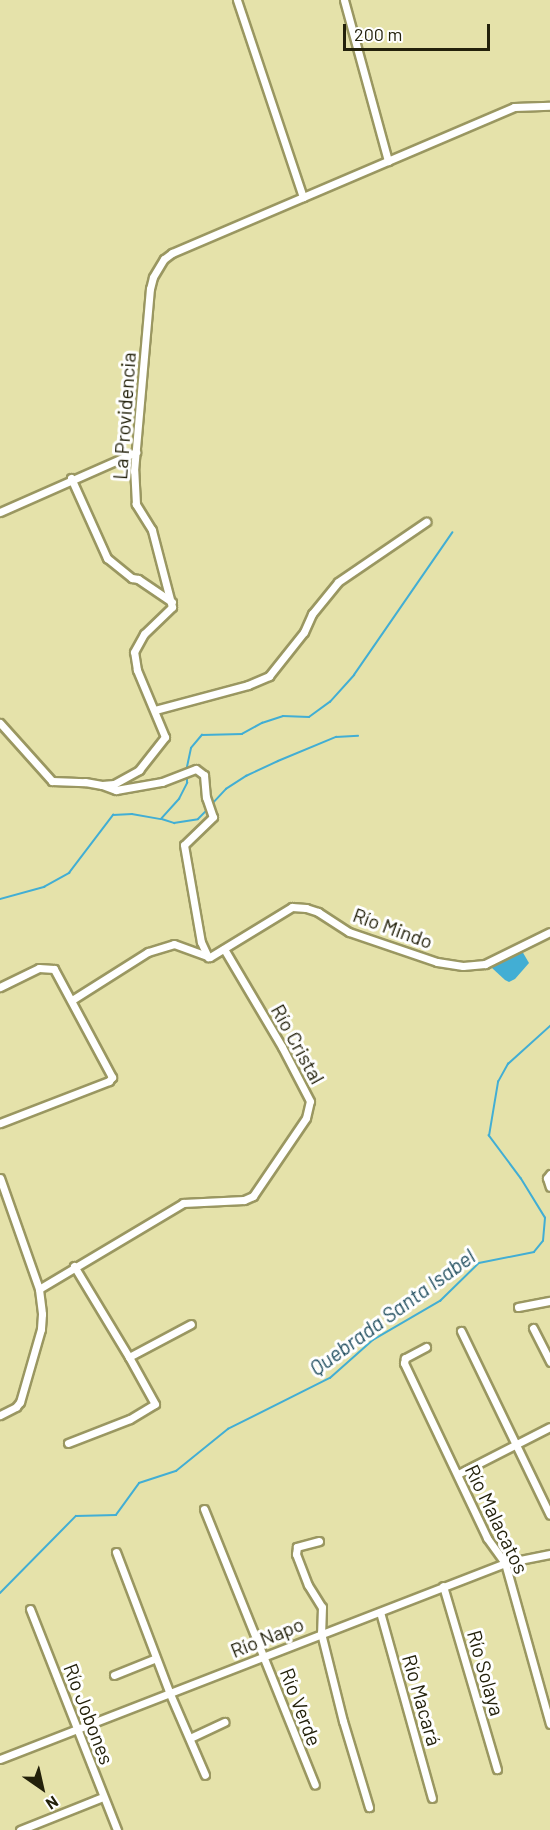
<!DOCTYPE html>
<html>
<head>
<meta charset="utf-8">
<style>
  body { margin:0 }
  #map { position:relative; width:550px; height:1830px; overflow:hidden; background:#e5e2aa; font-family:Barlow,sans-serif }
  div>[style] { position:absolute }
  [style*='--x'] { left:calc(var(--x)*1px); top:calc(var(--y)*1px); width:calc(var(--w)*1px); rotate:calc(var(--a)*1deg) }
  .water>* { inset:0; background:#42aed4 }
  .stream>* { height:1.5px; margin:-0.75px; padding:0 0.75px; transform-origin:0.75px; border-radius:0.75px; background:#42aed4 }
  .roads { filter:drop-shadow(2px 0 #9a9761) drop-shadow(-2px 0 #9a9761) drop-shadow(0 2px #9a9761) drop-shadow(0 -2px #9a9761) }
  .minor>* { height:7px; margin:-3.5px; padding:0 3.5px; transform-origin:3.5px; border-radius:3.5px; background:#fff }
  span { translate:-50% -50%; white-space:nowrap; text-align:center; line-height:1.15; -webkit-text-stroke:6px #fff; paint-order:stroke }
  .street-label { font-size:20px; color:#23210b }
  .water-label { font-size:21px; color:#235061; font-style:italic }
  .north { position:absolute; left:12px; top:1758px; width:60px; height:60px; -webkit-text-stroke:4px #fff; paint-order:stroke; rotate:146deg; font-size:16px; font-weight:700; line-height:24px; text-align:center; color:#23210b }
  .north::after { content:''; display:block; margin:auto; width:21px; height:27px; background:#23210b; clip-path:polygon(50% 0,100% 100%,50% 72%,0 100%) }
  .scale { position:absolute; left:343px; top:24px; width:147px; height:27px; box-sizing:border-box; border:3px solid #23210b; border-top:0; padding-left:8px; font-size:18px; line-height:21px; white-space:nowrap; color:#23210b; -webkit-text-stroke:4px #fff; paint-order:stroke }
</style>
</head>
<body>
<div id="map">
  <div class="water">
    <i style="clip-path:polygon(522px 951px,529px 963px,515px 979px,509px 982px,505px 980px,492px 968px,493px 963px)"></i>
  </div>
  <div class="stream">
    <i style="--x:187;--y:767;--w:19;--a:-78"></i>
    <i style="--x:191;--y:748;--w:17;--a:-50"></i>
    <i style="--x:202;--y:735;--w:40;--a:-1.4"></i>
    <i style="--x:242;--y:734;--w:23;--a:-29"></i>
    <i style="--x:262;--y:723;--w:22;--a:-18"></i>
    <i style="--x:283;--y:716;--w:26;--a:2"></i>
    <i style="--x:309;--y:717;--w:26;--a:-36"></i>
    <i style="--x:330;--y:702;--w:36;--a:-48"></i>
    <i style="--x:354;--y:675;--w:173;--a:-55.4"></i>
    <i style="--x:213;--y:803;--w:19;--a:-47"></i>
    <i style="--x:226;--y:789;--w:24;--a:-33"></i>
    <i style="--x:246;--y:776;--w:35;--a:-25"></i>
    <i style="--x:278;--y:761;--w:63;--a:-22.5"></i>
    <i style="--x:336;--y:737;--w:22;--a:-3"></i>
    <i style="--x:162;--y:819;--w:13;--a:18"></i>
    <i style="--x:174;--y:823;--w:24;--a:-9"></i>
    <i style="--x:198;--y:819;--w:13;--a:-45"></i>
    <i style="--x:0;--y:899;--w:46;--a:-15.3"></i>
    <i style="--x:44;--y:887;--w:29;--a:-29"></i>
    <i style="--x:69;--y:873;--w:73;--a:-52.8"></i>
    <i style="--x:113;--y:815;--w:19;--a:-3"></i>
    <i style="--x:132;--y:814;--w:29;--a:10"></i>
    <i style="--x:161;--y:819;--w:27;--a:-48"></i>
    <i style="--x:179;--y:799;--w:18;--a:-63"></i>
    <i style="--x:187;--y:783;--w:7;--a:-90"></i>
    <i style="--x:0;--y:1593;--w:108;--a:-45.4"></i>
    <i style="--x:76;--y:1516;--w:40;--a:-1.4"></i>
    <i style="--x:116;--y:1515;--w:39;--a:-54"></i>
    <i style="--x:139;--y:1483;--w:39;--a:-18"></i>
    <i style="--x:176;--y:1471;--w:67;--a:-38.9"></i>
    <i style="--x:228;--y:1429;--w:114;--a:-26.6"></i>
    <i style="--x:330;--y:1378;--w:57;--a:-41.5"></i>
    <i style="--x:373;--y:1340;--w:78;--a:-30.2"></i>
    <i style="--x:440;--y:1301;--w:54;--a:-44.3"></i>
    <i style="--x:479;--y:1263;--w:56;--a:-11.3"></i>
    <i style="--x:534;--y:1252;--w:14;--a:-51"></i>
    <i style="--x:543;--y:1241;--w:23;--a:-85"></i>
    <i style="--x:545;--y:1218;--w:46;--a:-121.6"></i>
    <i style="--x:521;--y:1179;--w:54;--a:-126.7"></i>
    <i style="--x:489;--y:1136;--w:55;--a:-80.5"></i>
    <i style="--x:498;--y:1082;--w:21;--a:-61"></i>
    <i style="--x:508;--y:1064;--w:57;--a:-42.1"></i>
  </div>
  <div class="roads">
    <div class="minor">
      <i style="--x:237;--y:0;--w:208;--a:71.5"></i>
      <i style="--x:344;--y:0;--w:167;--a:74.7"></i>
      <i style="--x:71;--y:478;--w:88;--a:65.8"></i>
      <i style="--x:107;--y:558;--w:32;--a:39"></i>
      <i style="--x:132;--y:578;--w:6;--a:9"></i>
      <i style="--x:138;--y:579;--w:41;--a:34.1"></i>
      <i style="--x:0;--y:512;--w:149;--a:-23.8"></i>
      <i style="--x:155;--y:710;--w:96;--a:-15"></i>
      <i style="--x:248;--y:685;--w:23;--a:-23"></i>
      <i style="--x:269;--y:676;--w:56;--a:-51.5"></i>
      <i style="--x:304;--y:632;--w:20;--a:-66"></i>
      <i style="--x:312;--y:614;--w:41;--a:-50.9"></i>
      <i style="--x:338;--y:582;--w:107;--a:-34.3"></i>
      <i style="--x:0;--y:723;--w:78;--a:48.1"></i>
      <i style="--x:52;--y:781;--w:33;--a:2"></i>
      <i style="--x:85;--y:782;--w:17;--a:10"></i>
      <i style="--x:102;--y:785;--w:12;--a:-5"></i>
      <i style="--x:114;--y:784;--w:29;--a:-29"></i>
      <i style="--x:139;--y:770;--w:42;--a:-51.8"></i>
      <i style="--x:165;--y:737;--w:73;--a:-112.7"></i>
      <i style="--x:137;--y:670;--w:18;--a:-99"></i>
      <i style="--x:134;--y:652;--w:21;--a:-61"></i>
      <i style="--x:144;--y:634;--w:39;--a:-44"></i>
      <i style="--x:172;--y:607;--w:80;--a:-104.6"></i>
      <i style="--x:152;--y:530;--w:31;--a:-122"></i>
      <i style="--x:136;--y:504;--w:33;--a:-93"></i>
      <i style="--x:134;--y:471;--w:183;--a:-85"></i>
      <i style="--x:150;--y:289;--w:12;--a:-76"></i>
      <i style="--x:153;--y:277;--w:21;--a:-59"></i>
      <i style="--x:164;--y:259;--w:10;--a:-37"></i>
      <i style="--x:172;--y:253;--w:372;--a:-23.1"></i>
      <i style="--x:514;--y:107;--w:36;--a:-2"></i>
      <i style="--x:102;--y:785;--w:15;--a:20"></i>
      <i style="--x:116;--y:790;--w:47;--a:-9.9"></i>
      <i style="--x:162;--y:782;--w:36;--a:-21"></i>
      <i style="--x:196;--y:769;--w:10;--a:37"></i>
      <i style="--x:204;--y:775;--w:22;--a:85"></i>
      <i style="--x:206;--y:797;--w:21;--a:71"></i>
      <i style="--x:213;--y:817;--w:40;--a:136"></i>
      <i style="--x:184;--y:845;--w:98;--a:80.1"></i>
      <i style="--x:201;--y:942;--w:17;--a:65"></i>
      <i style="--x:0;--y:987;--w:43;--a:-26"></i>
      <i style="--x:39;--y:968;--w:15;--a:4"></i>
      <i style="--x:54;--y:969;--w:123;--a:61.8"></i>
      <i style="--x:112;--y:1077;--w:5;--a:127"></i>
      <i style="--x:109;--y:1081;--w:117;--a:158.9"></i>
      <i style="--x:72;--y:1000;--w:90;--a:-32.3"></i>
      <i style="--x:148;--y:952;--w:27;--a:-17"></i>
      <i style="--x:174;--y:944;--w:38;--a:20"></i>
      <i style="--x:210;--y:957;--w:96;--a:-31.4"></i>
      <i style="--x:292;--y:907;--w:14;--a:4"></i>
      <i style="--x:306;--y:908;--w:13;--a:18"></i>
      <i style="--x:318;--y:912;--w:37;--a:33"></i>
      <i style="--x:349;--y:932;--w:93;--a:18.8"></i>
      <i style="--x:437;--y:962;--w:26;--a:9"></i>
      <i style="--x:463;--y:966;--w:22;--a:-5"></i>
      <i style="--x:485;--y:964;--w:72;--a:-26.2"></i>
      <i style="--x:550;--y:1174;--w:5;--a:127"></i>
      <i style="--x:547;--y:1178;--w:9;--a:72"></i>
      <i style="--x:0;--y:1178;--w:118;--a:70.6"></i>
      <i style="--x:39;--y:1289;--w:25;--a:83"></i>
      <i style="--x:42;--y:1314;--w:15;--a:94"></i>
      <i style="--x:41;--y:1329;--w:76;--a:106"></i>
      <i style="--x:20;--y:1402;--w:6;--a:129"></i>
      <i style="--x:16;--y:1407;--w:18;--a:153"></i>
      <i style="--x:74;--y:1266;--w:106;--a:58.9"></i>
      <i style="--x:129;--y:1357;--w:70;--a:-28"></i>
      <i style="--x:39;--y:1289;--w:168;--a:-30.8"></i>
      <i style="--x:183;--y:1203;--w:61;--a:-2.8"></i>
      <i style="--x:244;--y:1200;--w:10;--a:-24"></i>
      <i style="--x:253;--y:1196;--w:94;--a:-55.8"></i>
      <i style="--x:306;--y:1118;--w:17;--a:-77"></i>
      <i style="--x:310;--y:1101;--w:61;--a:-117.4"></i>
      <i style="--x:282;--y:1047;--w:114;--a:-120.6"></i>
      <i style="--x:518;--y:1307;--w:33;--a:-11"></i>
      <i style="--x:533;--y:1328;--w:38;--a:63"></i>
      <i style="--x:461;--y:1331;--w:204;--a:64.2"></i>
      <i style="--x:426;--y:1347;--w:24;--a:152"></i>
      <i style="--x:405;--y:1358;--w:5;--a:101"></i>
      <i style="--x:404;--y:1363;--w:194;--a:64.6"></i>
      <i style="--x:487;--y:1538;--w:31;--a:54"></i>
      <i style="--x:505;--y:1563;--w:167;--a:74.4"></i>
      <i style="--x:68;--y:1443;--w:66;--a:-21.2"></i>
      <i style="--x:130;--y:1419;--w:29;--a:-31"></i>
      <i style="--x:155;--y:1404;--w:54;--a:-119"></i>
      <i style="--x:458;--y:1474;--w:103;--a:-27.1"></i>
      <i style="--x:204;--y:1509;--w:297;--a:68.1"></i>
      <i style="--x:319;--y:1541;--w:23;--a:165"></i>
      <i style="--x:297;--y:1547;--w:7;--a:98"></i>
      <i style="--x:296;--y:1554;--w:33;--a:69"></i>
      <i style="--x:308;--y:1585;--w:26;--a:58"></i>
      <i style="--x:322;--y:1607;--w:26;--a:92"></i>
      <i style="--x:321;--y:1633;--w:91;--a:76"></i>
      <i style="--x:343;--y:1721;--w:90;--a:73.2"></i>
      <i style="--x:116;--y:1552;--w:152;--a:69.2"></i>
      <i style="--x:170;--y:1694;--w:88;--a:66.6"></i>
      <i style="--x:443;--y:1586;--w:191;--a:73.6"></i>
      <i style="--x:30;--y:1609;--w:238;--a:68.5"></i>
      <i style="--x:380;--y:1612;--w:193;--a:74.4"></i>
      <i style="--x:114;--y:1675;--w:45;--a:-22"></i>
      <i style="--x:190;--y:1738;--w:38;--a:-25"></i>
      <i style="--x:0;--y:1759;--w:542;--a:-21.21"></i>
      <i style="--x:505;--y:1563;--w:46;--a:-11.3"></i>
      <i style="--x:20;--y:1830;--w:89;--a:-21.7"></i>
    </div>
  </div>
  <div class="street-label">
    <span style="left:124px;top:416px;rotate:-86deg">La Providencia</span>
    <span style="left:393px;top:928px;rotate:20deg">Río Mindo</span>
    <span style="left:298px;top:1044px;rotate:61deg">Río Cristal</span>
    <span style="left:497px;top:1519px;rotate:64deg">Río Malacatos</span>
    <span style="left:267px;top:1637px;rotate:-22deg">Río Napo</span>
    <span style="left:486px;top:1673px;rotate:74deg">Río Solaya</span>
    <span style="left:422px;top:1700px;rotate:74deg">Río Macará</span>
    <span style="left:301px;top:1707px;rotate:69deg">Río Verde</span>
    <span style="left:89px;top:1714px;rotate:69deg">Río Jobones</span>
  </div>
  <div class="water-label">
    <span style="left:392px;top:1312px;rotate:-36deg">Quebrada Santa Isabel</span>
  </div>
  <div class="north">N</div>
  <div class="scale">200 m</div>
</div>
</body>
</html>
